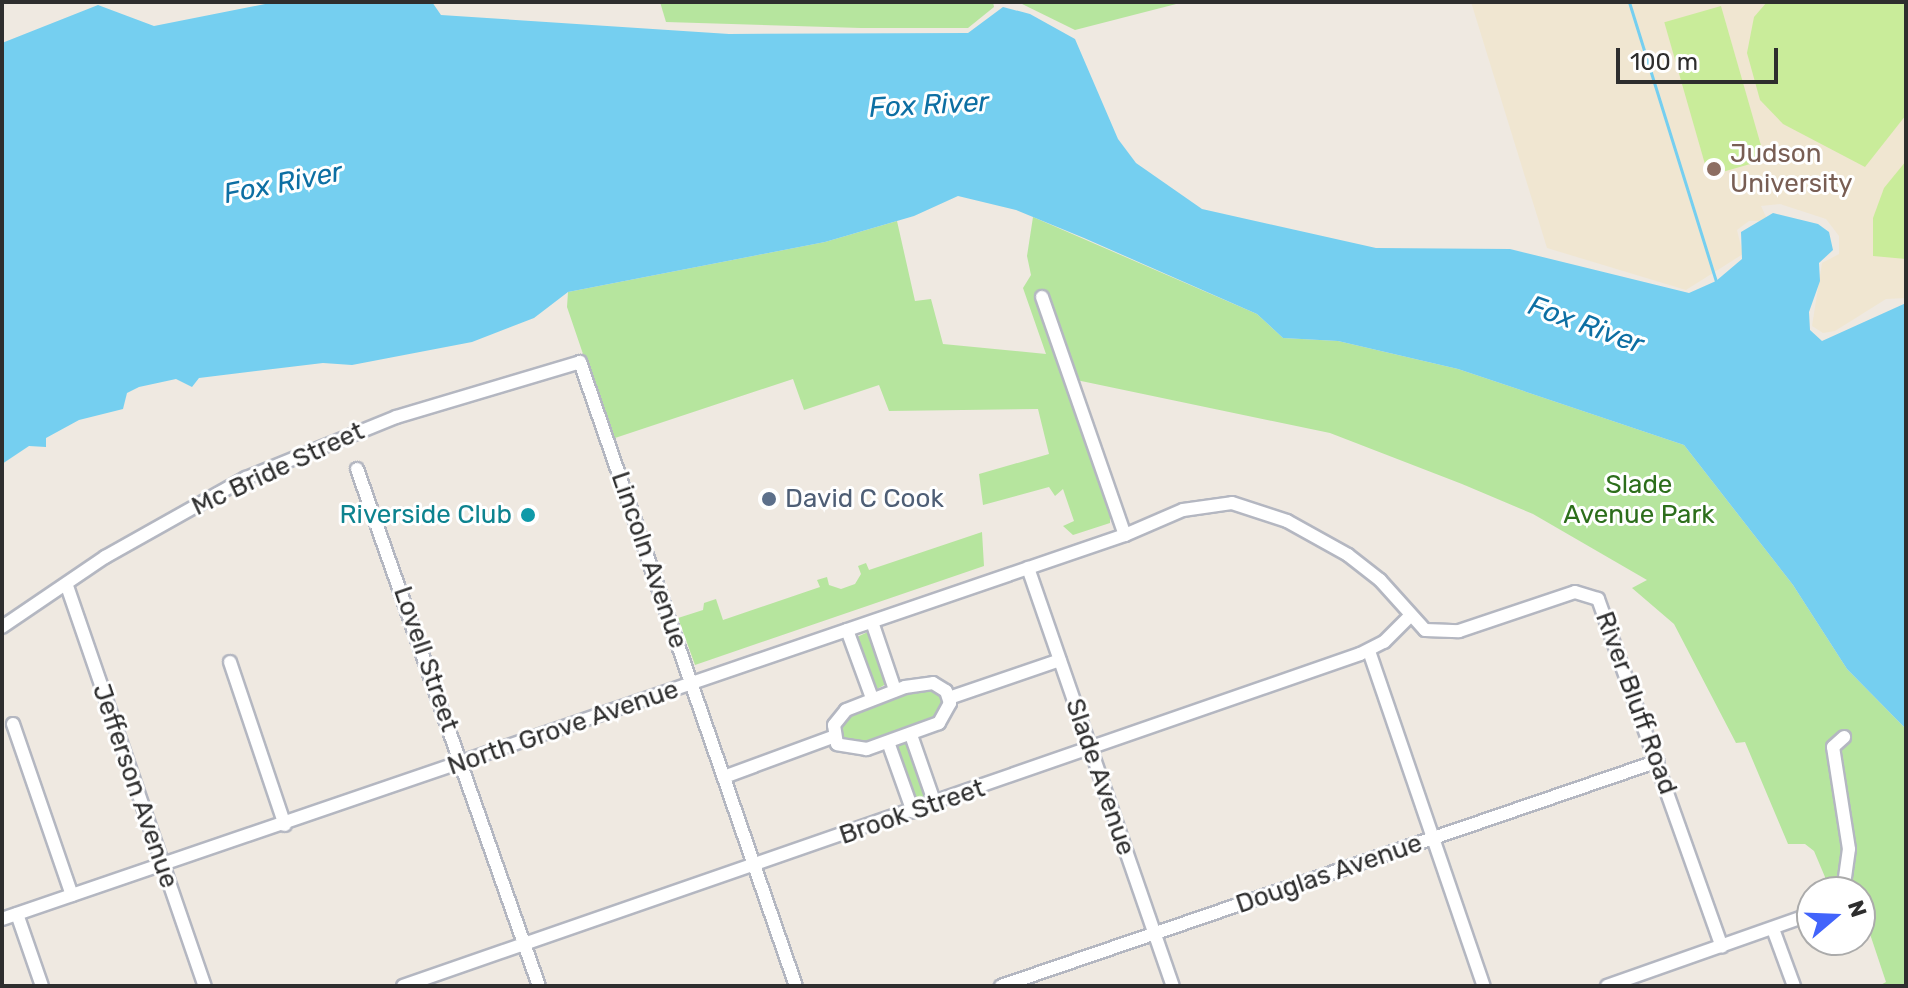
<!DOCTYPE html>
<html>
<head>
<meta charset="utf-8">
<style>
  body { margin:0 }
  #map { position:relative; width:1908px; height:988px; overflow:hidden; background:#efe9e1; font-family:Rubik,sans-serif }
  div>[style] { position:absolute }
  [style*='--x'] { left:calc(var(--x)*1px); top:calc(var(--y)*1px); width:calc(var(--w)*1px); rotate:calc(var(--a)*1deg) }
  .education>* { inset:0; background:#f0e6d1 }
  .green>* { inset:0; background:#b6e59e }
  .pitch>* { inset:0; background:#c9ec9a; transform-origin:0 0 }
  .water>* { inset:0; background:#75cff0 }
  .stream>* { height:3px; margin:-1.5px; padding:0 1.5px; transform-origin:1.5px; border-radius:1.5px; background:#75cff0 }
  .roads { filter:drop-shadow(2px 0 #b4b7c1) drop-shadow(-2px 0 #b4b7c1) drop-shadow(0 2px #b4b7c1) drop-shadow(0 -2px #b4b7c1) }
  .minor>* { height:12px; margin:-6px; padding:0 6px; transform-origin:6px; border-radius:6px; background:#fff }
  .dots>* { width:22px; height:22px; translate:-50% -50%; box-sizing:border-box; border:4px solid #fff; border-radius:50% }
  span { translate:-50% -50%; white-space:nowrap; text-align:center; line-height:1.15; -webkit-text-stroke:6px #fff; paint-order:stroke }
  .education-label { font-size:26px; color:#785e54 }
  .left { translate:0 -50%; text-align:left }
  .street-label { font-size:26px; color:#2e2e2e }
  .park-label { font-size:26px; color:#2c6e1b }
  .service-label { font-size:26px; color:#4e5e75 }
  .culture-label { font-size:26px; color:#0d838f }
  .right { translate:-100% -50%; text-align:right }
  .water-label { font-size:28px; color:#0d6fa3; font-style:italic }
  .frame { position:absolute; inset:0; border:4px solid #2e2e2e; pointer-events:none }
  .north { position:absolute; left:1796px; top:876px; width:80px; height:80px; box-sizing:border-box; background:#fff; border:2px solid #ababab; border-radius:50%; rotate:71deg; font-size:22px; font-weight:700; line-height:32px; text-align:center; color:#2e2e2e }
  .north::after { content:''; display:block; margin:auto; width:28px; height:36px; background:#4264fb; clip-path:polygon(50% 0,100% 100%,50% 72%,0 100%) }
  .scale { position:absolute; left:1616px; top:48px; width:162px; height:36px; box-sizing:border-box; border:4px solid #2e2e2e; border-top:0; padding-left:10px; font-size:24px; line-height:28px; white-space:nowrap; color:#2e2e2e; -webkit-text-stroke:6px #fff; paint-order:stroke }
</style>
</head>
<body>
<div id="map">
  <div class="education">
    <i style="clip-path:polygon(1471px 2px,1906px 2px,1906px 298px,1886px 299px,1835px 331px,1823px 333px,1812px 326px,1822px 263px,1839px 254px,1839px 236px,1826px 219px,1780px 204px,1761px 206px,1768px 221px,1749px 221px,1737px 230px,1743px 254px,1686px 290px,1547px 248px)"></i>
  </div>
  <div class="green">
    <i style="clip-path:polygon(660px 2px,993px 2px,994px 7px,968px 28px,861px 28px,666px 22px)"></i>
    <i style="clip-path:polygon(1018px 2px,1184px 2px,1075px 30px)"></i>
    <i style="clip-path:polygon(1033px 217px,1257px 314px,1283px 338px,1338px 341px,1458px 369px,1684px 445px,1793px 585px,1847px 669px,1906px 729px,1906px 986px,1879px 986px,1886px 982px,1867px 925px,1860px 925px,1860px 892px,1824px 892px,1825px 877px,1814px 851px,1805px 844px,1788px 844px,1745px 742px,1736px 743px,1674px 624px,1632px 588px,1647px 580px,1533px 514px,1462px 484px,1330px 433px,1062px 377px,1110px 513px,1110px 523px,1073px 535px,1063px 526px,1074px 521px,1063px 489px,1055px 496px,1049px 487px,983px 505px,979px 474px,1049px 454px,1038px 409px,889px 411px,879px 385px,804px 410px,793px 379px,612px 439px,567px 307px,568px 292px,825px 242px,897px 221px,915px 301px,931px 299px,943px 344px,1046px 354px,1023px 288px,1031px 275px,1027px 256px)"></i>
    <i style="clip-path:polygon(982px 532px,984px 566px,695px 665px,678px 618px,703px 610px,704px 603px,716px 599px,723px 620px,820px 587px,817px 580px,827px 577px,829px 585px,841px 589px,855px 584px,861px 574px,858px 566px,866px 563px,869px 570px)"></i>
    <i style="clip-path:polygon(870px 631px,888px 683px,877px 689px,857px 637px)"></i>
    <i style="clip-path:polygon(922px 687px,936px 690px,942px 699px,937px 719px,869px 744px,844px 740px,840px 725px,848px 715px)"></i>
    <i style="clip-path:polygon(902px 743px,909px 745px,928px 798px,915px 803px,896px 749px)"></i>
  </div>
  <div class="pitch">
    <i style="clip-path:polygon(1767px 2px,1906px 2px,1906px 115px,1865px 167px,1783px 124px,1760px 100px,1747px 53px,1754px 17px)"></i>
    <i style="left:1721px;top:6px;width:160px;height:59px;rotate:74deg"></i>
    <i style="clip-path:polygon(1906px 161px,1906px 259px,1873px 256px,1873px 218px,1884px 188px)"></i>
  </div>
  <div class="water">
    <i style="clip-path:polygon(275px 2px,432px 2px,441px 15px,729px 34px,968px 33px,1003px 7px,1030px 14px,1075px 39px,1118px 139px,1136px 163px,1202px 209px,1376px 248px,1510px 249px,1689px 293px,1716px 281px,1742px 259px,1741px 232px,1773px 213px,1818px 224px,1829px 232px,1833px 250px,1819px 263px,1820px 281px,1809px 312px,1810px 330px,1822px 341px,1906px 303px,1906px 729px,1847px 669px,1793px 585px,1684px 445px,1458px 369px,1338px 341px,1283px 338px,1257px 314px,1084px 238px,1016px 210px,958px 196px,914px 216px,825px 242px,568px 292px,534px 318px,472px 342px,352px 365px,323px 363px,199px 378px,192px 387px,176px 379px,139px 387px,127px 393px,123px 409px,79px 420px,46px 438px,46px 447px,29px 446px,2px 464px,2px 43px,98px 5px,154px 26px)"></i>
  </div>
  <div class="stream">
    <i style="--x:1629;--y:2;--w:296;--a:72.7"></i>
  </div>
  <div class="roads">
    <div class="minor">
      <i style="--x:1042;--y:297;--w:252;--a:70.8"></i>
      <i style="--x:357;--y:469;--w:548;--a:70.61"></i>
      <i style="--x:1028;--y:568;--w:442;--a:70.9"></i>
      <i style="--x:67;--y:586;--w:423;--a:71"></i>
      <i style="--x:872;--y:622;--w:72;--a:71.3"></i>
      <i style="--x:2;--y:627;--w:125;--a:-34.2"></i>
      <i style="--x:105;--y:557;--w:162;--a:-29.3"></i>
      <i style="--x:246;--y:478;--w:162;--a:-22.1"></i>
      <i style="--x:396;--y:417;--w:192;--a:-16.6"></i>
      <i style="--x:580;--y:362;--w:660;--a:70.91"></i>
      <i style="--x:847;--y:630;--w:72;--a:69.8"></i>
      <i style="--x:1369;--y:651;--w:354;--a:71.1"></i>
      <i style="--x:230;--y:662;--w:172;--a:71.4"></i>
      <i style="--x:933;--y:683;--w:15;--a:32"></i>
      <i style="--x:946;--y:691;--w:13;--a:72"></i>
      <i style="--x:950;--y:703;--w:23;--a:119"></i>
      <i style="--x:939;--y:723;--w:77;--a:160.1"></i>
      <i style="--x:867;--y:749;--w:30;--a:-171"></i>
      <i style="--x:837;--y:744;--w:19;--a:-99"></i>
      <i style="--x:834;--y:725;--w:19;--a:-51"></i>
      <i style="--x:846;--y:710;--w:63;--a:-21.3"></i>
      <i style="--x:905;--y:687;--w:28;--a:-8"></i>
      <i style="--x:949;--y:698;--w:117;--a:-18.9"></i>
      <i style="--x:13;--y:724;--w:181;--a:71"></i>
      <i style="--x:911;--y:735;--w:73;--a:70.8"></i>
      <i style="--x:888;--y:742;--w:74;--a:70.3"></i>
      <i style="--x:724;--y:777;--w:116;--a:-20.2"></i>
      <i style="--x:1843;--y:892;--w:43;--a:-82.1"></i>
      <i style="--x:1849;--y:849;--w:103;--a:-98.9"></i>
      <i style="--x:1833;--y:747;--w:15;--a:-42"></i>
      <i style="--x:17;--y:914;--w:76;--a:70.9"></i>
      <i style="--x:2;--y:919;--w:1187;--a:-18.88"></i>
      <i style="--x:1125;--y:535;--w:63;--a:-23.3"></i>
      <i style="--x:1183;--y:510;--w:49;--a:-8.1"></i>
      <i style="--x:1232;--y:503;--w:58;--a:18.1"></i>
      <i style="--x:1287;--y:521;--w:70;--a:29.1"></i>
      <i style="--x:1348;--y:555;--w:41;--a:38"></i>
      <i style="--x:1380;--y:580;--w:67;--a:48"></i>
      <i style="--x:1425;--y:630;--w:34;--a:2"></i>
      <i style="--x:1459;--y:631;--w:122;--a:-18.6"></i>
      <i style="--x:1575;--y:592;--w:24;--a:17"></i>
      <i style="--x:1598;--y:599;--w:369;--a:70.4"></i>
      <i style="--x:1773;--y:929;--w:61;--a:69.8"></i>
      <i style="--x:403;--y:986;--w:1013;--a:-19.13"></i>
      <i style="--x:1360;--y:654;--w:27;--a:-27"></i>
      <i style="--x:1384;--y:642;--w:35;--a:-45"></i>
      <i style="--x:1001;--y:986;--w:694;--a:-18.9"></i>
      <i style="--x:1607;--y:986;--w:217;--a:-19.4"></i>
    </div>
  </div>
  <div class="dots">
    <i style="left:1714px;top:169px;background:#8d6e63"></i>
    <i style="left:769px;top:499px;background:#5c6f8a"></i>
    <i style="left:528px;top:515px;background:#0f9aa8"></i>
  </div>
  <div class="education-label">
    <span class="left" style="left:1730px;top:169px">Judson<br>University</span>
  </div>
  <div class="street-label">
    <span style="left:278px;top:469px;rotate:-25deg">Mc Bride Street</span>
    <span style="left:649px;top:560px;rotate:71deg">Lincoln Avenue</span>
    <span style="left:426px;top:659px;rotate:71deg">Lovell Street</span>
    <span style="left:1636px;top:703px;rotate:70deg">River Bluff Road</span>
    <span style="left:563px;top:728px;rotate:-19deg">North Grove Avenue</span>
    <span style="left:1100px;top:777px;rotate:71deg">Slade Avenue</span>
    <span style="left:135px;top:786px;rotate:71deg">Jefferson Avenue</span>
    <span style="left:912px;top:812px;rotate:-19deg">Brook Street</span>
    <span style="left:1329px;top:874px;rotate:-19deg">Douglas Avenue</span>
  </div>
  <div class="park-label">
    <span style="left:1639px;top:500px">Slade<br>Avenue Park</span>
  </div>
  <div class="service-label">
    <span class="left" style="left:785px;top:499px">David C Cook</span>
  </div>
  <div class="culture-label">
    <span class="right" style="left:512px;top:515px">Riverside Club</span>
  </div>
  <div class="water-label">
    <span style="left:929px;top:105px;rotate:-3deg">Fox River</span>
    <span style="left:283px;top:183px;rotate:-11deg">Fox River</span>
    <span style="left:1586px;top:325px;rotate:20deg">Fox River</span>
  </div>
  <div class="frame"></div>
  <div class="north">N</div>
  <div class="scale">100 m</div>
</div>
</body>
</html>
